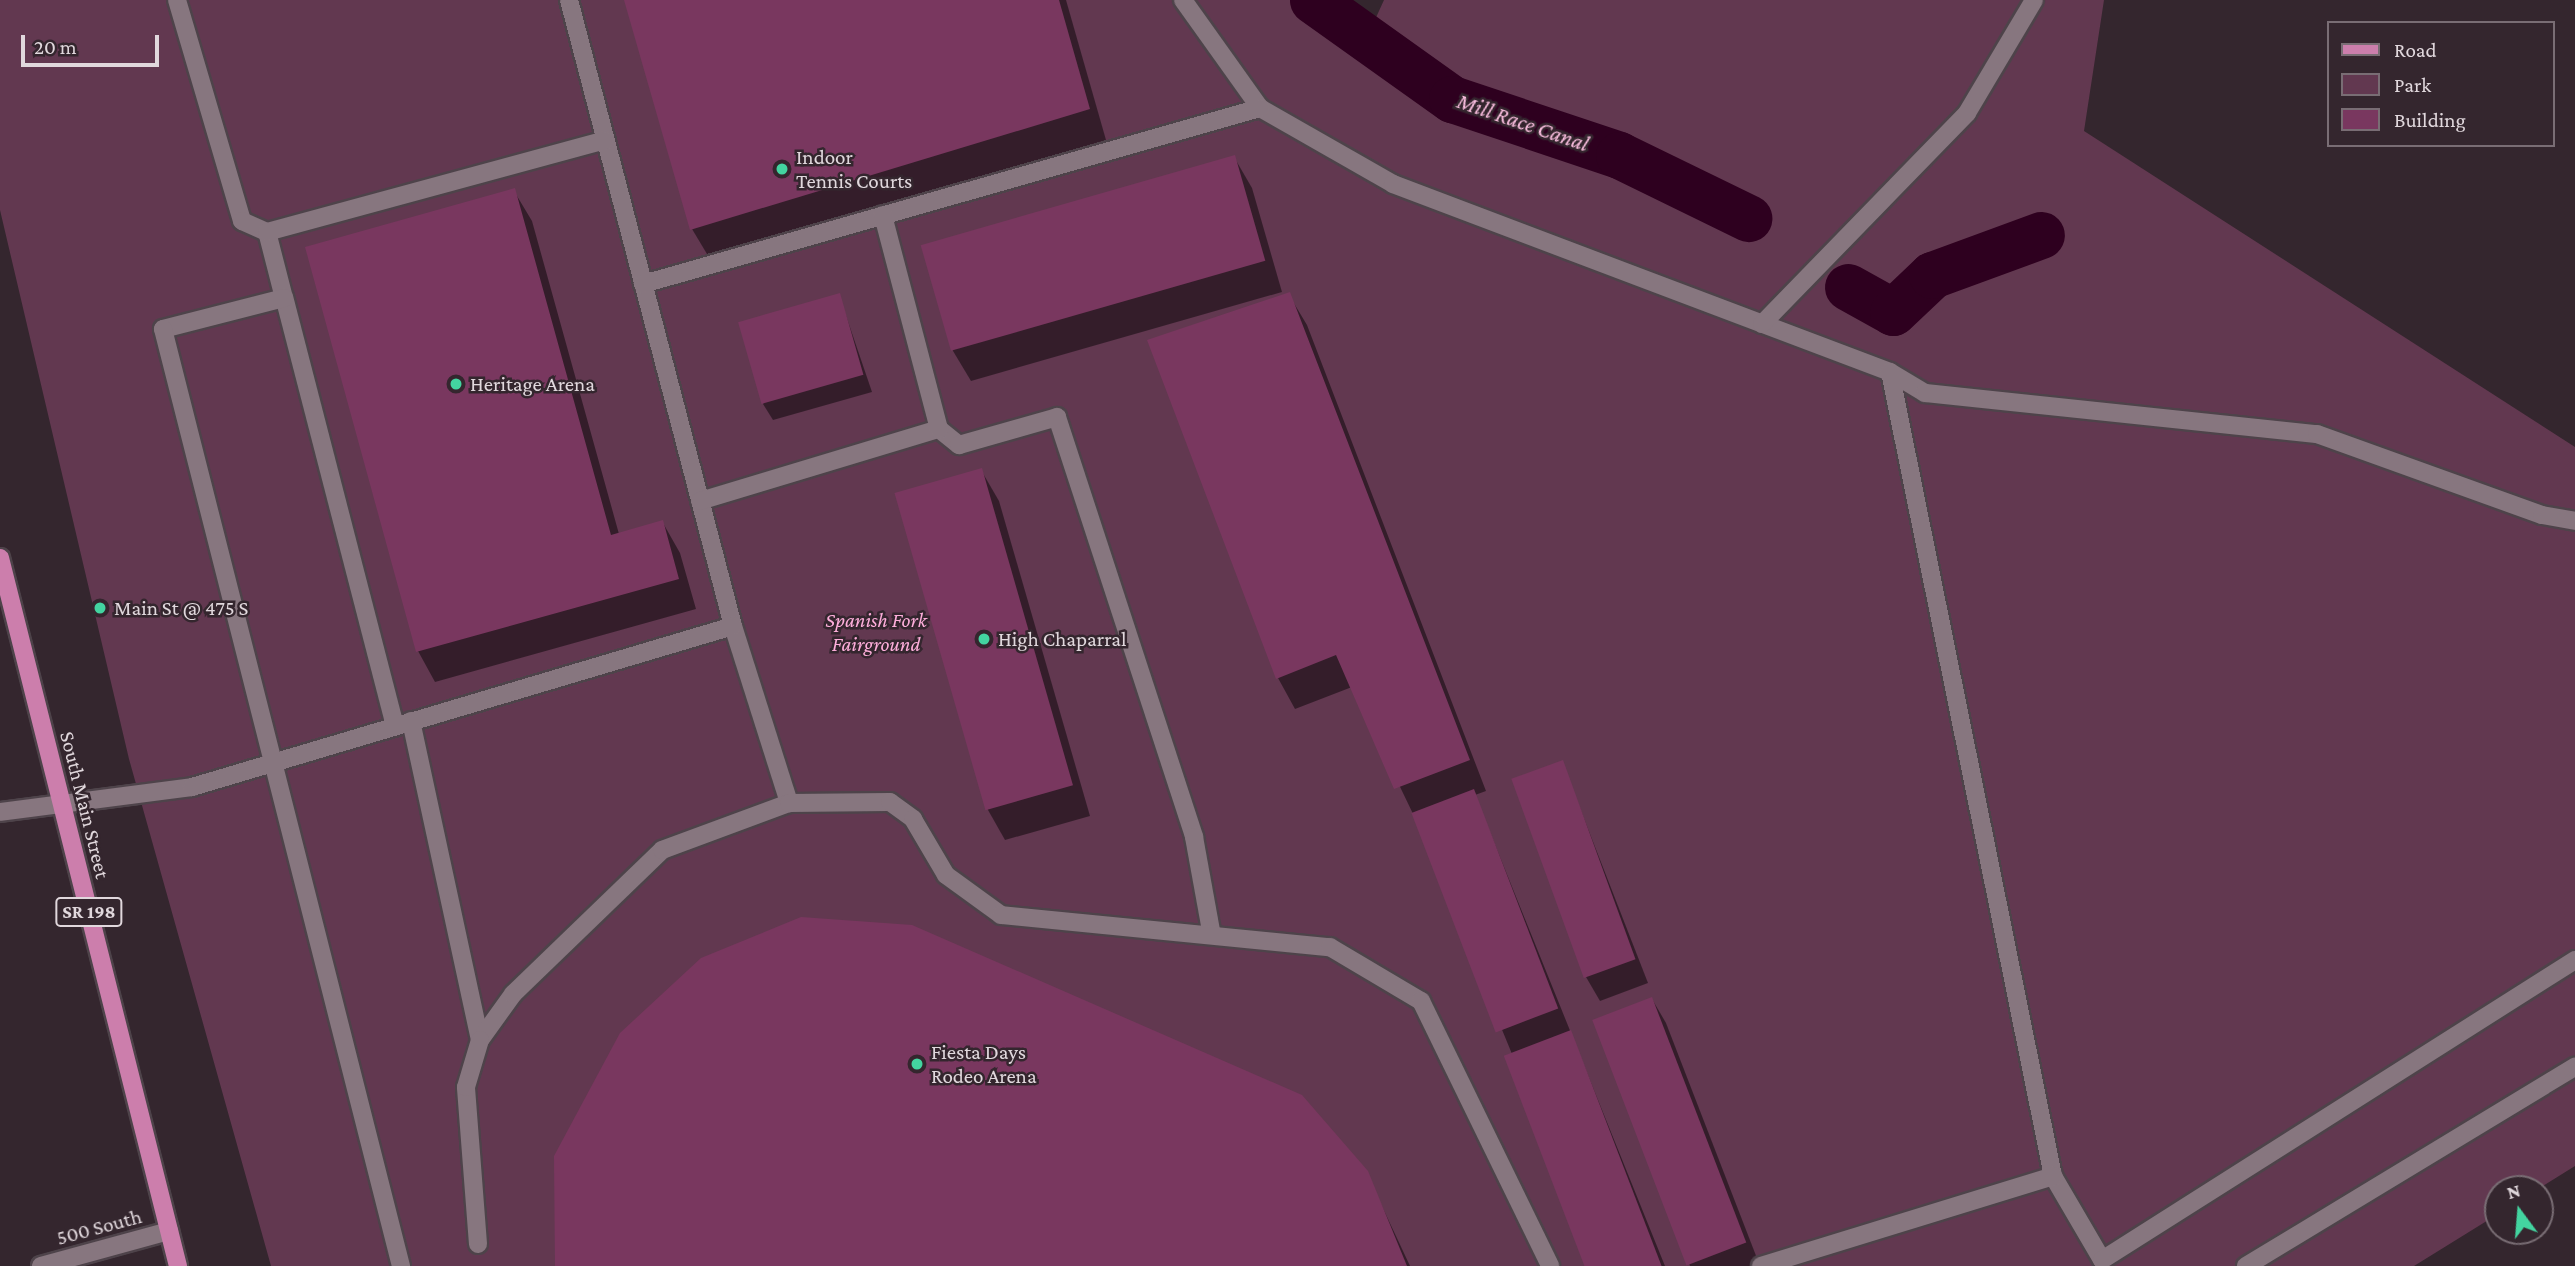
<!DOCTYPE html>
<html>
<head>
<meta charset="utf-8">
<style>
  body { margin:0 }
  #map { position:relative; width:2575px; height:1266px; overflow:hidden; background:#34262e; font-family:"Crimson Pro",serif }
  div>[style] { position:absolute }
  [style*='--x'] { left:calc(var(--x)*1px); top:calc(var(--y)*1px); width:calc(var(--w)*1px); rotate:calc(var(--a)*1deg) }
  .green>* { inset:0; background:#623850 }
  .shadow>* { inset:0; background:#0007 }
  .canal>* { height:47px; margin:-23.5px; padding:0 23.5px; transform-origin:23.5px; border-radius:23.5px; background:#2e001f }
  .building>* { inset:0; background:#79375f; transform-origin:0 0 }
  .roads { filter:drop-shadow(2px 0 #4e434a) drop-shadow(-2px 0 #4e434a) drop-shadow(0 2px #4e434a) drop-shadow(0 -2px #4e434a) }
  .service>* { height:18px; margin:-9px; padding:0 9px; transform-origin:9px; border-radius:9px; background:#87767f }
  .minor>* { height:18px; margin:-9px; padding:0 9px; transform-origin:9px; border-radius:9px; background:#87767f }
  .primary>* { height:18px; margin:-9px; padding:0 9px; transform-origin:9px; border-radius:9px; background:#cc7eac }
  .dots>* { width:19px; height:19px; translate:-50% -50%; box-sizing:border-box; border:4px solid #34262e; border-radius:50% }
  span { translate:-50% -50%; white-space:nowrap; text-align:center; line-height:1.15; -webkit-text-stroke:5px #34262e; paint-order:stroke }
  .shield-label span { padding:2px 5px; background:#34262e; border:2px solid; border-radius:5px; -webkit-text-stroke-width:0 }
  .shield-label { font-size:19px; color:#e1d8dd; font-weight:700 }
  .poi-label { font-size:21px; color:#e1d8dd }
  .left { translate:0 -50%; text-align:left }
  .park-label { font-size:21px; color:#feaedb; font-style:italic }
  .street-label { font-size:21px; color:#e1d8dd }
  .water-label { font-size:23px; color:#f8bcdd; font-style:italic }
  .legend { position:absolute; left:2327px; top:21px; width:228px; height:126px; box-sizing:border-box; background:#34262e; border:2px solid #796d74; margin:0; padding:9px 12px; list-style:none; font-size:21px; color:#e1d8dd }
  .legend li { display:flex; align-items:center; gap:14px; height:35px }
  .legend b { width:35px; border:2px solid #796d74 }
  .north { position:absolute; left:2484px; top:1175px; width:70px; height:70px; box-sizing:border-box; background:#34262e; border:2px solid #796d74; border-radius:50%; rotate:344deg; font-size:19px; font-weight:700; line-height:28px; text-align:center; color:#e1d8dd }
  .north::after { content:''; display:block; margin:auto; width:24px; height:32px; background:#43d4a0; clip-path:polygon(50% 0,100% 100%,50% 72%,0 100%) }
  .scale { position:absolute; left:21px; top:35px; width:138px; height:32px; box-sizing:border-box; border:4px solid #e1d8dd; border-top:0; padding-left:9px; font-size:21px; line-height:24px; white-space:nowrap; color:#e1d8dd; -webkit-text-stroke:5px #34262e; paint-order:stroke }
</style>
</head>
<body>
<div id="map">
  <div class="green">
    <i style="clip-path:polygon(0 0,1313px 0,1368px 35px,1384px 0,2104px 0,2084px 131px,2575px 447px,2575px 1166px,2538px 1189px,2498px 1189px,2498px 1214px,2414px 1266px,271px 1266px,129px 759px,0 210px)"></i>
  </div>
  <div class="shadow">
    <i style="clip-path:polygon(626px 0,1066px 0,1106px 140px,710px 259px,692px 229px)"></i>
    <i style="clip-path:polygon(1234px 157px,1252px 188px,1282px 292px,971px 381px,953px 351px,923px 246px)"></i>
    <i style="clip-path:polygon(514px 191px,532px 221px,619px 534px,663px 523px,680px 553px,696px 609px,435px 682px,418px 651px)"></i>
    <i style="clip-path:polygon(839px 295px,872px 392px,773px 420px,763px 404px)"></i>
    <i style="clip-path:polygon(1289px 295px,1307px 325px,1486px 791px,1475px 795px,1665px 1266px,1587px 1266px,1512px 1054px,1415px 818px,1352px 687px,1295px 709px,1278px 678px)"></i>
    <i style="clip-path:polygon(981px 470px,999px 501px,1090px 816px,1005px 840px,988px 810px,897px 494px)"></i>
    <i style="clip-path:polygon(1562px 762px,1648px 983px,1600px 1001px,1586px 977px)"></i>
    <i style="clip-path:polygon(1652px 999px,1666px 1023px,1760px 1266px,1690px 1266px,1594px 1021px)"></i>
    <i style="clip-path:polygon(1366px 1172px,1410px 1266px,557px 1266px)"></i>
  </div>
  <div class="canal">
    <i style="--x:1313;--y:0;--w:171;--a:35.5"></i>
    <i style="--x:1452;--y:99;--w:176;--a:18.5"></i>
    <i style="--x:1619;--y:155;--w:144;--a:26"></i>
    <i style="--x:1848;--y:287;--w:51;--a:29.1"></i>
    <i style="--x:1893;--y:312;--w:54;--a:-43.5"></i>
    <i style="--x:1932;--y:275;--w:116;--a:-20.2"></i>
  </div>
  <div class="building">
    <i style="clip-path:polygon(624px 0,1059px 0,1090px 109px,690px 230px)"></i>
    <i style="left:1235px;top:155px;width:110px;height:327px;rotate:74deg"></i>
    <i style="clip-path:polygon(515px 188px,611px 535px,663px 520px,679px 579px,416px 652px,305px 247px)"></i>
    <i style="clip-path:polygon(1290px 292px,1470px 760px,1394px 789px,1336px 655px,1276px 679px,1147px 340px)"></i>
    <i style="left:840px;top:293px;width:85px;height:106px;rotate:74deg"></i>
    <i style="left:982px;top:468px;width:330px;height:91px;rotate:74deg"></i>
    <i style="left:1563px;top:760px;width:212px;height:55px;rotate:70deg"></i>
    <i style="left:1474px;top:789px;width:235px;height:67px;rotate:69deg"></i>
    <i style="clip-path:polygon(801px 917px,912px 925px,1302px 1095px,1368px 1171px,1407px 1266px,555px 1266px,554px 1156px,620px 1033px,701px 958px)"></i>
    <i style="left:1652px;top:997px;width:263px;height:64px;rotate:69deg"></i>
    <i style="left:1571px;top:1030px;width:253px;height:72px;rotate:69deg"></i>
  </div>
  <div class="roads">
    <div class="service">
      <i style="--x:177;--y:0;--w:230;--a:73.6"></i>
      <i style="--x:242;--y:221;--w:27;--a:24"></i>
      <i style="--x:569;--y:0;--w:647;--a:75.32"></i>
      <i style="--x:733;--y:626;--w:186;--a:72.4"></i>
      <i style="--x:1183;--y:0;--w:133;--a:54.5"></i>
      <i style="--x:1260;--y:108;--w:153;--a:29.7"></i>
      <i style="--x:1393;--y:184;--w:531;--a:20.72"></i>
      <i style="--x:1890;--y:372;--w:41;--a:31"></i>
      <i style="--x:1925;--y:393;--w:394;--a:6"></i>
      <i style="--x:2317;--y:434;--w:239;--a:19.8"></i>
      <i style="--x:2542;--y:515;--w:34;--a:10"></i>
      <i style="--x:643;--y:284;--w:642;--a:-15.92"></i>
      <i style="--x:284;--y:298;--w:68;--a:-104.4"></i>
      <i style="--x:267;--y:232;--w:350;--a:-15.2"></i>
      <i style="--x:1762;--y:324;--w:294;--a:-45.8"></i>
      <i style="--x:1967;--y:113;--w:131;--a:-59.3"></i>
      <i style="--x:1890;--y:372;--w:820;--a:78.54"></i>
      <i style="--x:2053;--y:1176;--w:97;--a:59.7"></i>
      <i style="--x:2102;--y:1260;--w:560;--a:-32.38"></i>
      <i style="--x:939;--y:429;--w:26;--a:39"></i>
      <i style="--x:959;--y:445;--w:102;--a:-15.9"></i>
      <i style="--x:1057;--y:417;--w:442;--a:71.9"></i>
      <i style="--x:1194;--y:837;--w:96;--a:79.7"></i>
      <i style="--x:700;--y:501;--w:250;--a:-16.8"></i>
      <i style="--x:939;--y:429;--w:221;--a:-104.7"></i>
      <i style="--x:411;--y:721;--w:326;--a:77.8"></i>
      <i style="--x:480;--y:1040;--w:57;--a:-54.3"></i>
      <i style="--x:513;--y:994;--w:207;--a:-44"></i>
      <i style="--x:662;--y:850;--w:135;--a:-20.3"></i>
      <i style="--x:789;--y:803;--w:101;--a:-0.6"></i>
      <i style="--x:890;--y:802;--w:29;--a:36"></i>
      <i style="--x:913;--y:819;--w:65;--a:59.5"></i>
      <i style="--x:946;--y:875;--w:68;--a:36"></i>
      <i style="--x:1001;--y:915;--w:331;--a:5.6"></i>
      <i style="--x:1330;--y:947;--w:106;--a:30.7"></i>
      <i style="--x:1421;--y:1001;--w:295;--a:64"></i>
      <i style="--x:395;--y:726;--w:442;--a:-104.5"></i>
      <i style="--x:284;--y:298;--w:125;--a:165.6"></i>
      <i style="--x:163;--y:329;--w:967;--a:75.75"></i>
      <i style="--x:0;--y:812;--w:194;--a:-7.4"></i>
      <i style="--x:192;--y:787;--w:564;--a:-16.57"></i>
      <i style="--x:478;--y:1244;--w:157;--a:-94.4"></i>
      <i style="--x:466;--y:1087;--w:49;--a:-73.4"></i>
      <i style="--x:1761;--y:1266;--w:306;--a:-17.1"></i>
      <i style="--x:2246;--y:1266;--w:385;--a:-31.2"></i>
    </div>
    <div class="minor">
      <i style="--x:41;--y:1266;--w:133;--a:-15.3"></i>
    </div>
    <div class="primary">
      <i style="--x:0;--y:558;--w:730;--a:75.89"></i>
    </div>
  </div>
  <div class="dots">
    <i style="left:782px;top:169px;background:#43d4a0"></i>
    <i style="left:456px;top:384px;background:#43d4a0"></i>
    <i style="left:100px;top:608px;background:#43d4a0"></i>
    <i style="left:984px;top:639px;background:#43d4a0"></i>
    <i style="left:917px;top:1064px;background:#43d4a0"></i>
  </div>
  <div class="shield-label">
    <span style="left:89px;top:912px">SR 198</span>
  </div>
  <div class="poi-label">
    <span class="left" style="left:796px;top:169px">Indoor<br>Tennis Courts</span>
    <span class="left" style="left:470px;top:384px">Heritage Arena</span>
    <span class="left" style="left:114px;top:608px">Main St @ 475 S</span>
    <span class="left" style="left:998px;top:639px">High Chaparral</span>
    <span class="left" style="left:931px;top:1064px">Fiesta Days<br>Rodeo Arena</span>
  </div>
  <div class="park-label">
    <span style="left:876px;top:632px">Spanish Fork<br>Fairground</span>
  </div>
  <div class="street-label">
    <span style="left:85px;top:805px;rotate:76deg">South Main Street</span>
    <span style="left:99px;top:1227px;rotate:-15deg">500 South</span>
  </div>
  <div class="water-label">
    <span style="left:1523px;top:122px;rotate:19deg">Mill Race Canal</span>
  </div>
  <ul class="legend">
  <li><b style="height:9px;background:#cc7eac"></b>Road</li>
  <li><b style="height:19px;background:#623850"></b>Park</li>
  <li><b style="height:19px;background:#79375f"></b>Building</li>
  </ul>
  <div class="north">N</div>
  <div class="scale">20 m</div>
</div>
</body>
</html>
